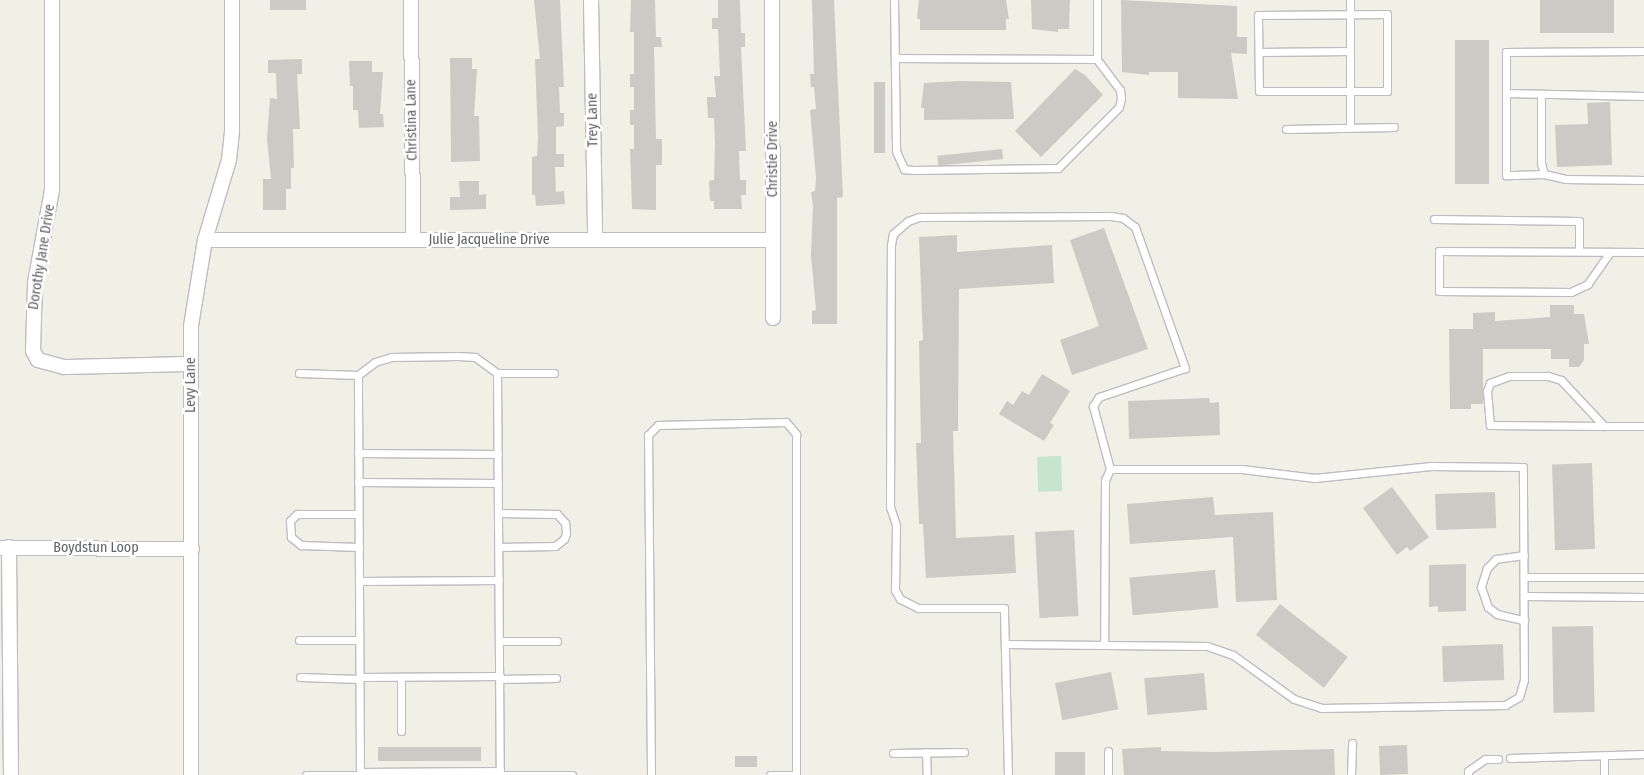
<!DOCTYPE html>
<html>
<head>
<meta charset="utf-8">
<style>
  body { margin:0 }
  #map { position:relative; width:1644px; height:775px; overflow:hidden; background:#f0f0e7; font-family:"Fira Sans Condensed",sans-serif }
  div>[style] { position:absolute }
  [style*='--x'] { left:calc(var(--x)*1px); top:calc(var(--y)*1px); width:calc(var(--w)*1px); rotate:calc(var(--a)*1deg) }
  .green>* { inset:0; background:#c6e5cc; transform-origin:0 0 }
  .building>* { inset:0; background:#cccac4; transform-origin:0 0 }
  .roads { filter:drop-shadow(1px 0 #bcbdc2) drop-shadow(-1px 0 #bcbdc2) drop-shadow(0 1px #bcbdc2) drop-shadow(0 -1px #bcbdc2) }
  .lane>* { height:7px; margin:-3.5px; padding:0 3.5px; transform-origin:3.5px; border-radius:3.5px; background:#fff }
  .street>* { height:14px; margin:-7px; padding:0 7px; transform-origin:7px; border-radius:7px; background:#fff }
  span { translate:-50% -50%; white-space:nowrap; text-align:center; line-height:1.15; -webkit-text-stroke:5px #fff; paint-order:stroke }
  .street-label { font-size:14px; color:#5f6167 }
</style>
</head>
<body>
<div id="map">
  <div class="green">
    <i style="left:1061px;top:456px;width:35px;height:24px;rotate:88deg"></i>
  </div>
  <div class="building">
    <i style="left:270px;top:0;width:36px;height:10px"></i>
    <i style="clip-path:polygon(534px 0,560px 0,564px 87px,559px 87px,560px 113px,564px 113px,564px 126px,556px 127px,556px 154px,564px 154px,564px 167px,555px 167px,556px 192px,564px 191px,565px 204px,536px 206px,535px 195px,532px 195px,532px 157px,537px 156px,538px 138px,535px 59px,540px 59px)"></i>
    <i style="clip-path:polygon(631px 0,655px 0,656px 37px,661px 37px,662px 47px,654px 47px,656px 139px,662px 139px,662px 165px,656px 165px,656px 210px,632px 209px,630px 149px,634px 149px,634px 125px,630px 125px,630px 110px,634px 110px,634px 87px,630px 87px,630px 74px,634px 74px,634px 32px,630px 32px)"></i>
    <i style="clip-path:polygon(718px 0,740px 0,741px 33px,745px 33px,745px 47px,741px 47px,746px 151px,739px 151px,740px 180px,746px 180px,746px 195px,741px 195px,742px 209px,714px 209px,714px 201px,710px 201px,709px 181px,714px 180px,715px 144px,714px 118px,708px 118px,707px 97px,716px 97px,714px 76px,720px 76px,718px 29px,712px 29px,712px 18px,718px 18px)"></i>
    <i style="clip-path:polygon(812px 0,834px 0,843px 197px,837px 198px,837px 324px,812px 324px,812px 311px,816px 310px,811px 255px,813px 206px,811px 192px,815px 191px,816px 178px,810px 110px,816px 109px,814px 87px,811px 87px,810px 74px,814px 74px)"></i>
    <i style="clip-path:polygon(919px 0,1006px 0,1009px 19px,1006px 19px,1006px 30px,920px 30px,920px 19px,917px 19px)"></i>
    <i style="clip-path:polygon(1031px 0,1070px 0,1069px 29px,1058px 29px,1058px 32px,1032px 29px)"></i>
    <i style="clip-path:polygon(1121px 0,1237px 6px,1237px 37px,1247px 37px,1247px 54px,1231px 53px,1238px 99px,1178px 98px,1178px 72px,1149px 72px,1149px 75px,1122px 72px)"></i>
    <i style="left:1540px;top:0;width:74px;height:33px"></i>
    <i style="left:1455px;top:40px;width:34px;height:144px"></i>
    <i style="clip-path:polygon(450px 58px,472px 58px,472px 69px,477px 69px,474px 116px,479px 116px,480px 161px,451px 162px)"></i>
    <i style="clip-path:polygon(302px 59px,302px 74px,297px 74px,300px 129px,293px 129px,294px 168px,291px 168px,291px 189px,286px 189px,286px 210px,263px 210px,263px 179px,271px 179px,267px 139px,270px 98px,277px 99px,276px 73px,268px 73px,268px 60px)"></i>
    <i style="clip-path:polygon(349px 61px,372px 61px,372px 72px,383px 72px,380px 114px,383px 114px,384px 127px,359px 128px,358px 110px,353px 110px,353px 86px,350px 86px)"></i>
    <i style="clip-path:polygon(1075px 69px,1085px 75px,1103px 95px,1041px 157px,1015px 131px)"></i>
    <i style="clip-path:polygon(959px 81px,1011px 82px,1014px 119px,924px 120px,924px 108px,921px 108px,924px 83px)"></i>
    <i style="left:874px;top:82px;width:11px;height:71px"></i>
    <i style="clip-path:polygon(1610px 102px,1612px 165px,1557px 167px,1555px 125px,1588px 124px,1587px 103px)"></i>
    <i style="left:1002px;top:149px;width:10px;height:65px;rotate:84deg"></i>
    <i style="clip-path:polygon(459px 181px,479px 181px,479px 195px,486px 194px,486px 209px,450px 210px,450px 197px,460px 197px)"></i>
    <i style="clip-path:polygon(1104px 228px,1148px 349px,1072px 375px,1060px 340px,1099px 326px,1070px 240px)"></i>
    <i style="clip-path:polygon(957px 235px,957px 252px,1052px 245px,1054px 283px,959px 289px,958px 431px,953px 431px,956px 538px,1014px 535px,1016px 573px,926px 578px,923px 524px,919px 524px,916px 443px,921px 443px,919px 341px,923px 340px,919px 237px)"></i>
    <i style="clip-path:polygon(1550px 305px,1574px 305px,1574px 314px,1584px 314px,1589px 344px,1584px 344px,1584px 360px,1579px 367px,1569px 367px,1569px 359px,1551px 359px,1551px 349px,1483px 349px,1483px 404px,1471px 404px,1471px 409px,1450px 409px,1449px 329px,1473px 329px,1473px 313px,1495px 312px,1495px 321px,1550px 317px)"></i>
    <i style="clip-path:polygon(1042px 374px,1070px 391px,1050px 423px,1054px 425px,1044px 441px,999px 414px,1007px 401px,1013px 405px,1022px 391px,1029px 395px)"></i>
    <i style="clip-path:polygon(1209px 398px,1210px 403px,1219px 402px,1220px 435px,1129px 439px,1128px 401px)"></i>
    <i style="left:1592px;top:463px;width:86px;height:40px;rotate:88deg"></i>
    <i style="clip-path:polygon(1392px 487px,1429px 537px,1410px 551px,1407px 547px,1397px 555px,1363px 508px)"></i>
    <i style="left:1495px;top:492px;width:36px;height:60px;rotate:88deg"></i>
    <i style="clip-path:polygon(1213px 497px,1215px 515px,1273px 512px,1277px 600px,1236px 602px,1233px 537px,1130px 544px,1127px 504px)"></i>
    <i style="left:1074px;top:530px;width:86px;height:39px;rotate:87deg"></i>
    <i style="clip-path:polygon(1466px 564px,1466px 611px,1438px 612px,1438px 606px,1429px 607px,1429px 565px)"></i>
    <i style="left:1215px;top:570px;width:38px;height:86px;rotate:85deg"></i>
    <i style="left:1280px;top:604px;width:86px;height:39px;rotate:38deg"></i>
    <i style="left:1593px;top:626px;width:86px;height:41px;rotate:89deg"></i>
    <i style="left:1503px;top:644px;width:36px;height:61px;rotate:88deg"></i>
    <i style="left:1111px;top:672px;width:38px;height:57px;rotate:79deg"></i>
    <i style="left:1204px;top:673px;width:37px;height:60px;rotate:85deg"></i>
    <i style="left:1407px;top:745px;width:29px;height:28px;rotate:88deg"></i>
    <i style="left:481px;top:747px;width:14px;height:103px;rotate:90deg"></i>
    <i style="clip-path:polygon(1161px 747px,1161px 751px,1215px 752px,1334px 749px,1335px 775px,1124px 775px,1122px 749px)"></i>
    <i style="left:1085px;top:752px;width:23px;height:30px;rotate:90deg"></i>
    <i style="left:735px;top:756px;width:22px;height:11px"></i>
  </div>
  <div class="roads">
    <div class="lane">
      <i style="--x:894;--y:0;--w:151;--a:89.2"></i>
      <i style="--x:896;--y:151;--w:20;--a:66"></i>
      <i style="--x:904;--y:169;--w:9;--a:6"></i>
      <i style="--x:913;--y:170;--w:145;--a:-0.8"></i>
      <i style="--x:1058;--y:168;--w:86;--a:-45"></i>
      <i style="--x:1119;--y:107;--w:9;--a:-77"></i>
      <i style="--x:1121;--y:98;--w:8;--a:-97"></i>
      <i style="--x:1120;--y:90;--w:39;--a:-127"></i>
      <i style="--x:1097;--y:59;--w:59;--a:-90"></i>
      <i style="--x:1350;--y:0;--w:128;--a:90"></i>
      <i style="--x:1387;--y:14;--w:77;--a:90"></i>
      <i style="--x:1387;--y:91;--w:128;--a:180"></i>
      <i style="--x:1259;--y:91;--w:76;--a:-90.8"></i>
      <i style="--x:1258;--y:15;--w:129;--a:-0.4"></i>
      <i style="--x:1259;--y:52;--w:91;--a:-0.6"></i>
      <i style="--x:895;--y:58;--w:202;--a:0.3"></i>
      <i style="--x:1506;--y:93;--w:138;--a:1.2"></i>
      <i style="--x:1541;--y:94;--w:69;--a:90"></i>
      <i style="--x:1541;--y:163;--w:11;--a:75"></i>
      <i style="--x:1544;--y:174;--w:22;--a:13"></i>
      <i style="--x:1565;--y:179;--w:79;--a:0.7"></i>
      <i style="--x:1286;--y:129;--w:108;--a:-1.1"></i>
      <i style="--x:1544;--y:174;--w:38;--a:178"></i>
      <i style="--x:1506;--y:175;--w:123;--a:-90"></i>
      <i style="--x:1506;--y:52;--w:138;--a:-0.4"></i>
      <i style="--x:1434;--y:219;--w:145;--a:0.8"></i>
      <i style="--x:1579;--y:221;--w:30;--a:90"></i>
      <i style="--x:1610;--y:252;--w:39;--a:125"></i>
      <i style="--x:1588;--y:284;--w:19;--a:155"></i>
      <i style="--x:1571;--y:292;--w:132;--a:-179.6"></i>
      <i style="--x:1439;--y:291;--w:40;--a:-90"></i>
      <i style="--x:1439;--y:251;--w:205;--a:0.3"></i>
      <i style="--x:299;--y:373;--w:59;--a:1.9"></i>
      <i style="--x:497;--y:373;--w:57;--a:0"></i>
      <i style="--x:1604;--y:426;--w:63;--a:-133.1"></i>
      <i style="--x:1561;--y:380;--w:14;--a:-163"></i>
      <i style="--x:1548;--y:376;--w:39;--a:180"></i>
      <i style="--x:1509;--y:376;--w:20;--a:160"></i>
      <i style="--x:1490;--y:383;--w:9;--a:111"></i>
      <i style="--x:1487;--y:391;--w:34;--a:85"></i>
      <i style="--x:1490;--y:425;--w:114;--a:0.5"></i>
      <i style="--x:1604;--y:426;--w:40;--a:0"></i>
      <i style="--x:358;--y:453;--w:140;--a:0.4"></i>
      <i style="--x:358;--y:482;--w:140;--a:0.4"></i>
      <i style="--x:499;--y:513;--w:58;--a:1"></i>
      <i style="--x:557;--y:514;--w:12;--a:48"></i>
      <i style="--x:565;--y:523;--w:10;--a:84"></i>
      <i style="--x:566;--y:533;--w:6;--a:108"></i>
      <i style="--x:564;--y:539;--w:11;--a:142"></i>
      <i style="--x:555;--y:546;--w:56;--a:179"></i>
      <i style="--x:358;--y:514;--w:61;--a:180"></i>
      <i style="--x:297;--y:514;--w:10;--a:135"></i>
      <i style="--x:290;--y:521;--w:16;--a:86"></i>
      <i style="--x:291;--y:537;--w:13;--a:39"></i>
      <i style="--x:301;--y:545;--w:58;--a:2"></i>
      <i style="--x:1524;--y:555;--w:28;--a:172"></i>
      <i style="--x:1496;--y:559;--w:13;--a:135"></i>
      <i style="--x:1487;--y:568;--w:20;--a:108"></i>
      <i style="--x:1481;--y:587;--w:21;--a:71"></i>
      <i style="--x:1488;--y:607;--w:11;--a:38"></i>
      <i style="--x:1497;--y:614;--w:28;--a:13"></i>
      <i style="--x:1524;--y:577;--w:120;--a:0"></i>
      <i style="--x:359;--y:581;--w:140;--a:-0.4"></i>
      <i style="--x:1524;--y:596;--w:120;--a:0.5"></i>
      <i style="--x:299;--y:640;--w:60;--a:0"></i>
      <i style="--x:499;--y:641;--w:58;--a:0"></i>
      <i style="--x:1005;--y:644;--w:202;--a:0.6"></i>
      <i style="--x:1207;--y:646;--w:28;--a:19"></i>
      <i style="--x:1233;--y:655;--w:75;--a:35.8"></i>
      <i style="--x:1294;--y:699;--w:28;--a:18"></i>
      <i style="--x:1321;--y:708;--w:184;--a:-0.9"></i>
      <i style="--x:1505;--y:705;--w:16;--a:-30"></i>
      <i style="--x:1519;--y:697;--w:18;--a:-74"></i>
      <i style="--x:1524;--y:680;--w:213;--a:-90.3"></i>
      <i style="--x:1523;--y:467;--w:92;--a:-179.4"></i>
      <i style="--x:1431;--y:466;--w:117;--a:174.1"></i>
      <i style="--x:1315;--y:478;--w:74;--a:-173"></i>
      <i style="--x:1242;--y:469;--w:132;--a:180"></i>
      <i style="--x:300;--y:677;--w:59;--a:1.9"></i>
      <i style="--x:360;--y:677;--w:140;--a:-0.4"></i>
      <i style="--x:401;--y:677;--w:54;--a:90"></i>
      <i style="--x:500;--y:679;--w:56;--a:-1"></i>
      <i style="--x:1108;--y:751;--w:24;--a:90"></i>
      <i style="--x:926;--y:752;--w:23;--a:88"></i>
      <i style="--x:893;--y:753;--w:71;--a:-0.8"></i>
      <i style="--x:1510;--y:758;--w:134;--a:-1.7"></i>
      <i style="--x:360;--y:772;--w:140;--a:-0.4"></i>
      <i style="--x:306;--y:775;--w:54;--a:0"></i>
      <i style="--x:360;--y:775;--w:400;--a:-90.3"></i>
      <i style="--x:358;--y:375;--w:21;--a:-37"></i>
      <i style="--x:375;--y:362;--w:17;--a:-17"></i>
      <i style="--x:391;--y:357;--w:67;--a:-0.9"></i>
      <i style="--x:458;--y:356;--w:17;--a:3"></i>
      <i style="--x:475;--y:357;--w:27;--a:36"></i>
      <i style="--x:497;--y:373;--w:402;--a:89.6"></i>
      <i style="--x:500;--y:775;--w:72;--a:0"></i>
      <i style="--x:651;--y:775;--w:340;--a:-90.5"></i>
      <i style="--x:648;--y:435;--w:14;--a:-45"></i>
      <i style="--x:658;--y:425;--w:128;--a:-1.3"></i>
      <i style="--x:786;--y:422;--w:16;--a:50"></i>
      <i style="--x:796;--y:434;--w:341;--a:90"></i>
      <i style="--x:770;--y:775;--w:26;--a:0"></i>
      <i style="--x:1008;--y:775;--w:167;--a:-91.4"></i>
      <i style="--x:1004;--y:608;--w:86;--a:180"></i>
      <i style="--x:918;--y:608;--w:20;--a:-153"></i>
      <i style="--x:900;--y:599;--w:10;--a:-119"></i>
      <i style="--x:895;--y:590;--w:65;--a:-89.1"></i>
      <i style="--x:896;--y:525;--w:19;--a:-108"></i>
      <i style="--x:890;--y:507;--w:262;--a:-89.8"></i>
      <i style="--x:891;--y:245;--w:11;--a:-80"></i>
      <i style="--x:893;--y:234;--w:20;--a:-41"></i>
      <i style="--x:908;--y:221;--w:12;--a:-20"></i>
      <i style="--x:919;--y:217;--w:192;--a:-0.3"></i>
      <i style="--x:1111;--y:216;--w:12;--a:9"></i>
      <i style="--x:1123;--y:218;--w:15;--a:37"></i>
      <i style="--x:1135;--y:227;--w:150;--a:70.5"></i>
      <i style="--x:1185;--y:368;--w:91;--a:161.4"></i>
      <i style="--x:1099;--y:397;--w:11;--a:124"></i>
      <i style="--x:1093;--y:406;--w:65;--a:74.9"></i>
      <i style="--x:1110;--y:469;--w:12;--a:114"></i>
      <i style="--x:1105;--y:480;--w:164;--a:90.3"></i>
      <i style="--x:1351;--y:775;--w:32;--a:-88"></i>
      <i style="--x:1468;--y:775;--w:4;--a:-90"></i>
      <i style="--x:1468;--y:771;--w:21;--a:-35"></i>
      <i style="--x:1485;--y:759;--w:13;--a:0"></i>
      <i style="--x:1604;--y:775;--w:19;--a:-90"></i>
    </div>
    <div class="street">
      <i style="--x:52;--y:0;--w:190;--a:90"></i>
      <i style="--x:52;--y:190;--w:95;--a:100.4"></i>
      <i style="--x:35;--y:283;--w:68;--a:91.7"></i>
      <i style="--x:33;--y:351;--w:10;--a:61"></i>
      <i style="--x:38;--y:360;--w:27;--a:15"></i>
      <i style="--x:64;--y:367;--w:126;--a:-1.4"></i>
      <i style="--x:411;--y:0;--w:240;--a:89.5"></i>
      <i style="--x:591;--y:0;--w:240;--a:89"></i>
      <i style="--x:772;--y:0;--w:318;--a:89.8"></i>
      <i style="--x:205;--y:240;--w:568;--a:0"></i>
      <i style="--x:9;--y:547;--w:228;--a:89.5"></i>
      <i style="--x:0;--y:548;--w:192;--a:0.3"></i>
      <i style="--x:191;--y:775;--w:449;--a:-90"></i>
      <i style="--x:191;--y:326;--w:87;--a:-80.8"></i>
      <i style="--x:205;--y:240;--w:84;--a:-73.3"></i>
      <i style="--x:229;--y:160;--w:30;--a:-84"></i>
      <i style="--x:232;--y:130;--w:130;--a:-90"></i>
    </div>
  </div>
  <div class="street-label">
    <span style="left:412px;top:120px;rotate:-91deg">Christina Lane</span>
    <span style="left:593px;top:120px;rotate:-91deg">Trey Lane</span>
    <span style="left:773px;top:159px;rotate:-90deg">Christie Drive</span>
    <span style="left:489px;top:240px">Julie Jacqueline Drive</span>
    <span style="left:42px;top:257px;rotate:-81deg">Dorothy Jane Drive</span>
    <span style="left:191px;top:385px;rotate:-90deg">Levy Lane</span>
    <span style="left:96px;top:548px">Boydstun Loop</span>
  </div>
</div>
</body>
</html>
